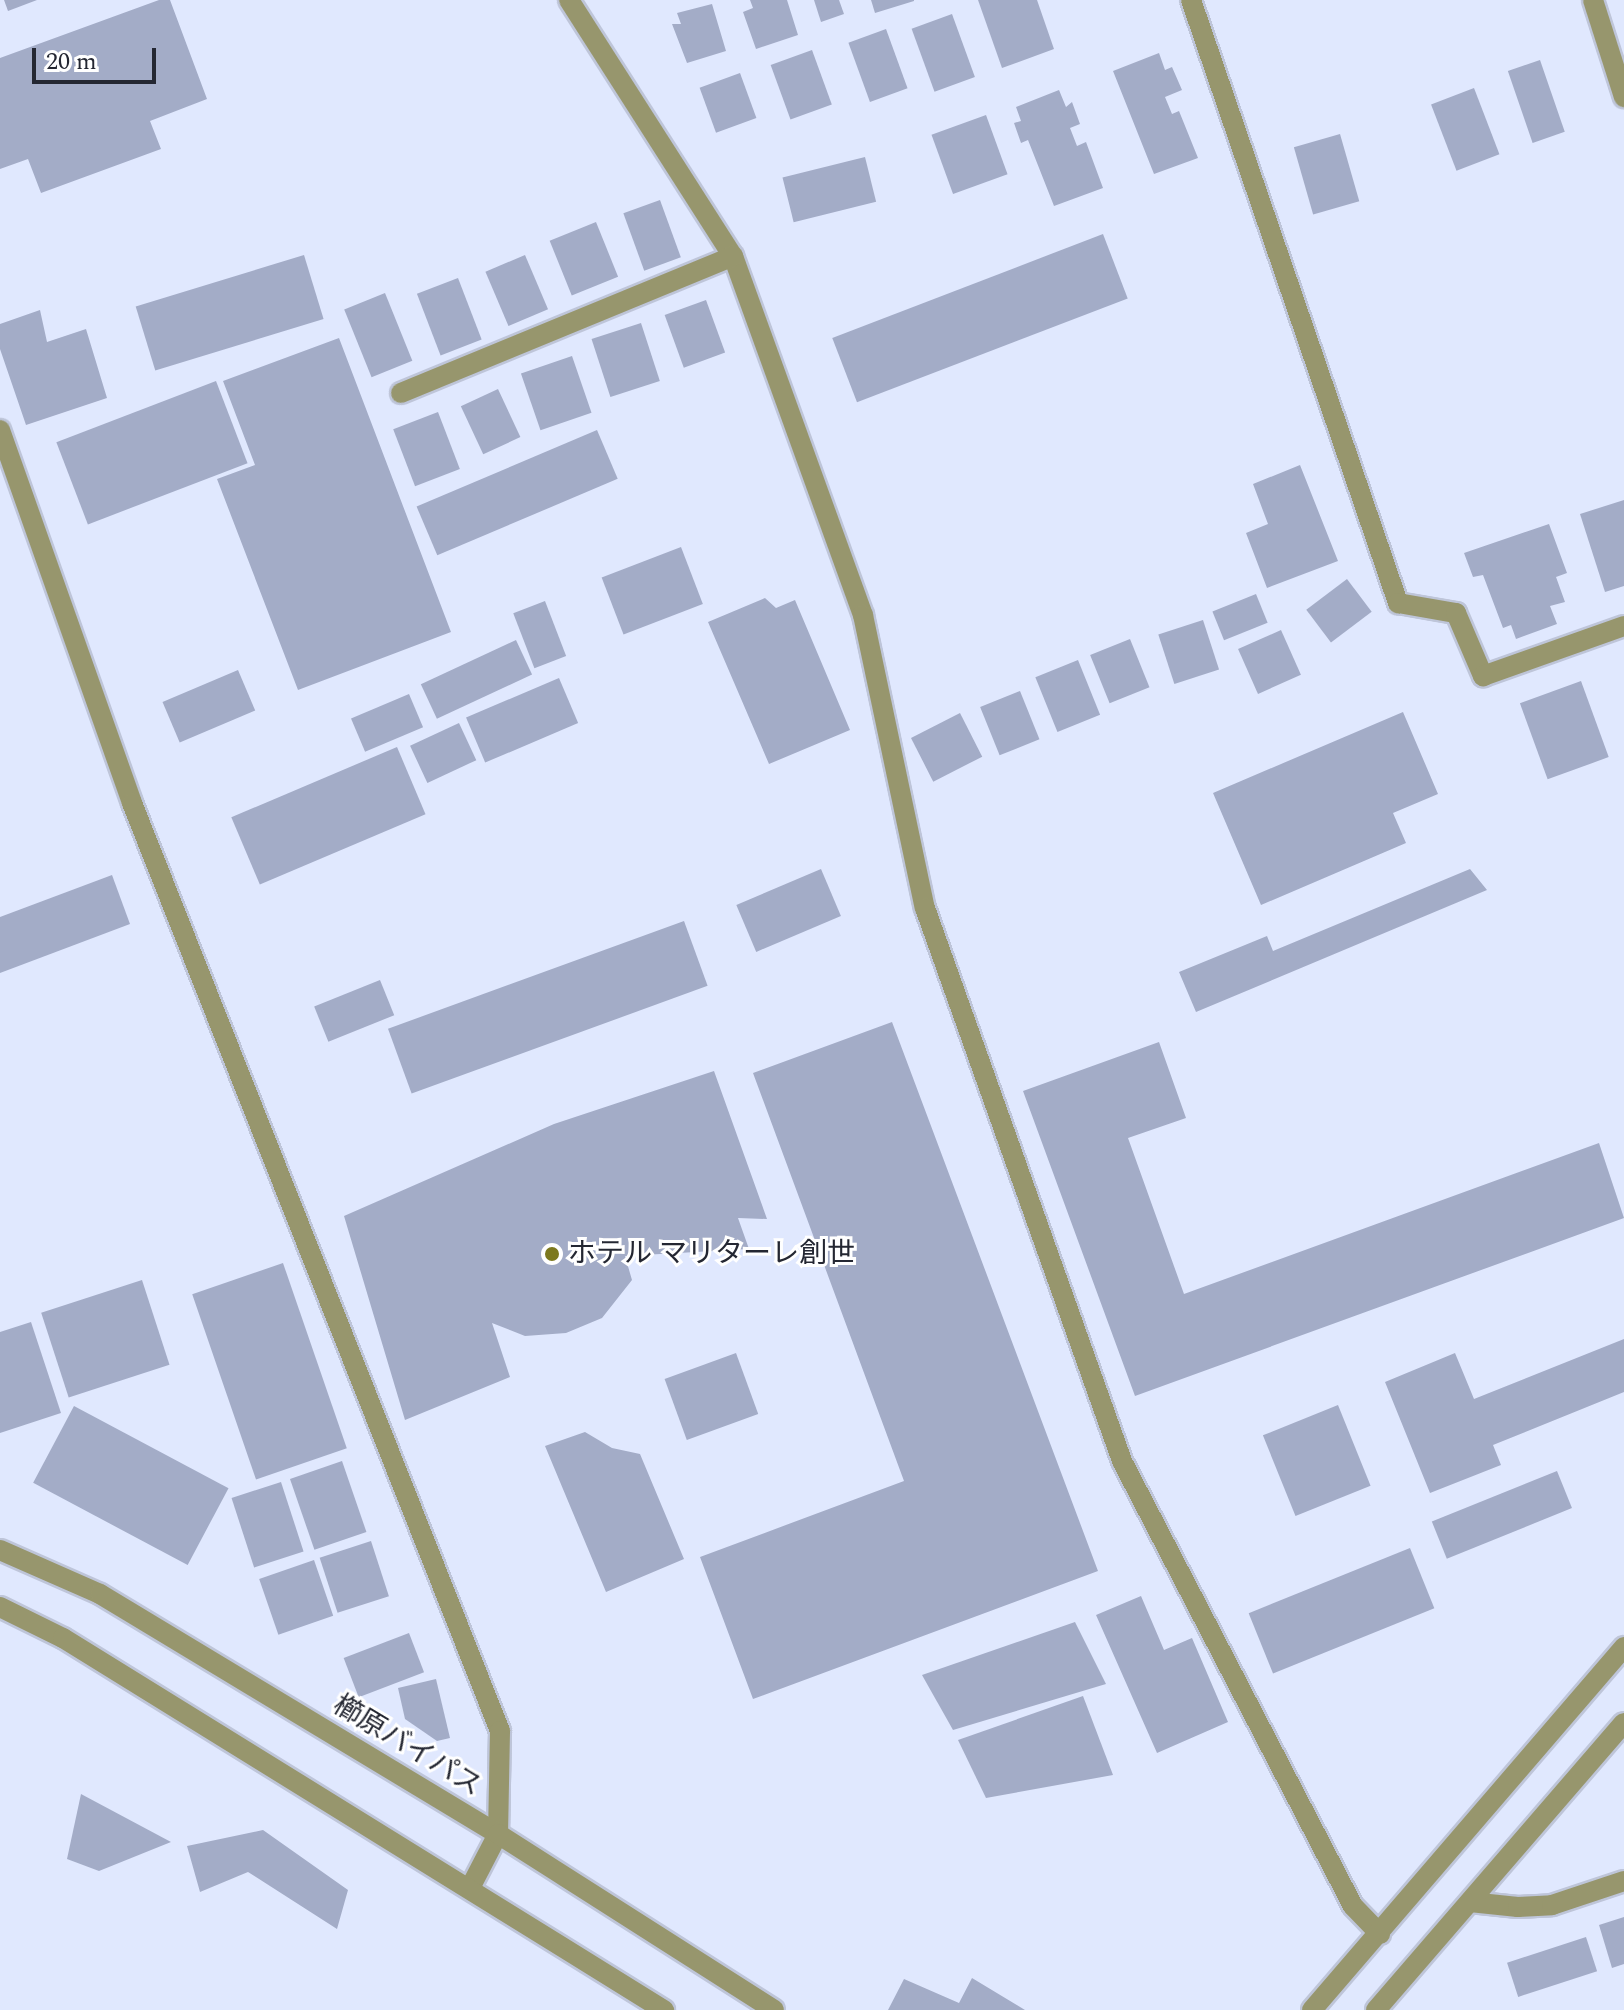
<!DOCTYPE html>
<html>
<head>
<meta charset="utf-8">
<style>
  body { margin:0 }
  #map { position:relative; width:1624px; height:2010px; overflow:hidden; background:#e0e8fe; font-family:Spectral,"Noto Sans JP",serif }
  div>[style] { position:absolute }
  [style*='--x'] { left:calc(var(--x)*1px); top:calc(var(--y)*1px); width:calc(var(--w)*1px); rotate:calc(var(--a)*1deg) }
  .building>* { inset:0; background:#a3acc7; transform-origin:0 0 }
  .roads { filter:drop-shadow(2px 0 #bec5d9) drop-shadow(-2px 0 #bec5d9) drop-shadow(0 2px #bec5d9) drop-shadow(0 -2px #bec5d9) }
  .minor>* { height:20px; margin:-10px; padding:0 10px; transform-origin:10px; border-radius:10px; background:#97966d }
  .dots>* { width:22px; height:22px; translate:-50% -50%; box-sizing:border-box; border:4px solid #fff; border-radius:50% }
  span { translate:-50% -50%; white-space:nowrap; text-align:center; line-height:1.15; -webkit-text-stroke:6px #fff; paint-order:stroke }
  .poi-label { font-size:28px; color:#242732 }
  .left { translate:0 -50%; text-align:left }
  .street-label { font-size:28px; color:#242732 }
  .scale { position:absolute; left:32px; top:48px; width:124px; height:36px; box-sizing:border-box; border:4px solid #242732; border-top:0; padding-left:10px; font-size:24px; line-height:28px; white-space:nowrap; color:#242732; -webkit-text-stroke:6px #fff; paint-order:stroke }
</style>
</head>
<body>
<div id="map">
  <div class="building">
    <i style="clip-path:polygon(4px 0,37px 0,8px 11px)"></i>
    <i style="clip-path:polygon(159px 0,170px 0,207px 99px,150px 121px,161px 149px,41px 193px,28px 159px,0 169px,0 58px)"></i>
    <i style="clip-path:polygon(750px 0,787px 0,798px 35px,756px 49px,743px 12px,753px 8px)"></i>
    <i style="clip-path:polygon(814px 0,839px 0,844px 14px,821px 22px)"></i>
    <i style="clip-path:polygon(871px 0,914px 0,914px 1px,875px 13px)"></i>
    <i style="clip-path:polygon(978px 0,1037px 0,1054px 49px,1002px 68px)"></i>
    <i style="clip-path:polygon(712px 4px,726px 51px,687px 63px,672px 24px,681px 24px,677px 13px)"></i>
    <i style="left:952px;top:14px;width:67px;height:43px;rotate:70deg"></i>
    <i style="left:886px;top:29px;width:63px;height:40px;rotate:70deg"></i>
    <i style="left:812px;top:50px;width:58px;height:44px;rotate:70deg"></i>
    <i style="clip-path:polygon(1159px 53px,1165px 70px,1172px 67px,1182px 90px,1165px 97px,1172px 114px,1179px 111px,1198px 158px,1154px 174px,1113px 71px)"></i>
    <i style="left:1540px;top:60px;width:76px;height:34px;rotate:71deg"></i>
    <i style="left:740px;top:73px;width:48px;height:43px;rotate:70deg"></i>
    <i style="left:1474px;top:88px;width:71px;height:46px;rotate:69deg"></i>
    <i style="clip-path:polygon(1059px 90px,1066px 107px,1072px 102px,1080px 124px,1070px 128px,1077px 146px,1086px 142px,1103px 188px,1054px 206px,1028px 140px,1021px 143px,1014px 123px,1021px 121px,1016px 107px)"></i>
    <i style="left:986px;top:115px;width:63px;height:58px;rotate:70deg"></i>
    <i style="left:1340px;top:134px;width:70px;height:48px;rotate:74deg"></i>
    <i style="left:865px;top:157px;width:46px;height:85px;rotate:76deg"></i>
    <i style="left:660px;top:200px;width:61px;height:39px;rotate:70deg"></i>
    <i style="left:596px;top:222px;width:59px;height:50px;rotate:68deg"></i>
    <i style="left:1103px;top:234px;width:69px;height:290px;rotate:69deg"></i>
    <i style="left:304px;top:255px;width:67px;height:176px;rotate:73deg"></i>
    <i style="left:525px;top:255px;width:59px;height:43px;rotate:67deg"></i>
    <i style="left:458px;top:278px;width:66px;height:44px;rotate:69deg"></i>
    <i style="left:385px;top:293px;width:73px;height:44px;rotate:68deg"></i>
    <i style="left:706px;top:300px;width:56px;height:44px;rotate:70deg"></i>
    <i style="clip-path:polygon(40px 310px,47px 342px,86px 329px,107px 398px,26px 425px,0 349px,0 324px)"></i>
    <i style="left:641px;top:323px;width:61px;height:52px;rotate:72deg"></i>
    <i style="clip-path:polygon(339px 338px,451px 632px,298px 690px,217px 479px,255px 465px,223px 381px)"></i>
    <i style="left:572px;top:356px;width:60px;height:54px;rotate:71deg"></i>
    <i style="left:216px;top:381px;width:88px;height:171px;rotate:69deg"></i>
    <i style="left:498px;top:389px;width:53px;height:41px;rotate:65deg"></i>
    <i style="left:438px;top:412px;width:61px;height:48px;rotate:69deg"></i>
    <i style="left:597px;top:430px;width:53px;height:196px;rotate:67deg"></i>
    <i style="clip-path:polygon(1300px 465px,1338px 561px,1267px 588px,1246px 533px,1268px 524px,1253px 484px)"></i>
    <i style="clip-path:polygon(1624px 500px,1624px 586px,1605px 592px,1580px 514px)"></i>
    <i style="clip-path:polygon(1549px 524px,1567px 573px,1556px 577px,1565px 602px,1550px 606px,1557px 624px,1516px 639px,1511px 625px,1503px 628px,1483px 575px,1473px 577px,1464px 553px)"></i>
    <i style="left:681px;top:547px;width:61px;height:85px;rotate:69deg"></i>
    <i style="left:1347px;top:579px;width:41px;height:51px;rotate:53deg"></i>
    <i style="left:1256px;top:594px;width:31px;height:47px;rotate:68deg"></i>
    <i style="clip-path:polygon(765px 598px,776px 608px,795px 600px,850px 730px,769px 764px,708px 622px)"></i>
    <i style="left:545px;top:601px;width:59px;height:34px;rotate:69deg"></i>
    <i style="left:1203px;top:620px;width:52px;height:47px;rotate:72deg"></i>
    <i style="left:1281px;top:630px;width:49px;height:47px;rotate:66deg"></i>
    <i style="left:1130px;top:639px;width:52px;height:43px;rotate:68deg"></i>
    <i style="left:516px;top:640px;width:38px;height:105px;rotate:65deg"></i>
    <i style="left:1078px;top:660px;width:59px;height:46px;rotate:68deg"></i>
    <i style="left:238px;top:670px;width:44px;height:82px;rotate:67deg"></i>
    <i style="left:559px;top:678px;width:49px;height:101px;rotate:67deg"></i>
    <i style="left:1581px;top:681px;width:81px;height:65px;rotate:70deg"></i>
    <i style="left:1020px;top:691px;width:52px;height:43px;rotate:68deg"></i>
    <i style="left:409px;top:694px;width:36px;height:63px;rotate:67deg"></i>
    <i style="clip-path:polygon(1403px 712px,1438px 794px,1393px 813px,1406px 843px,1261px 905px,1213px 793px)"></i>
    <i style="left:960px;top:713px;width:49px;height:55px;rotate:63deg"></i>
    <i style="left:459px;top:723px;width:41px;height:54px;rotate:65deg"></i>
    <i style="left:397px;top:747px;width:73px;height:180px;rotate:67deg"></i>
    <i style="left:821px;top:869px;width:51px;height:92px;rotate:67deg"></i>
    <i style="clip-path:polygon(1470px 869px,1487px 890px,1196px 1012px,1179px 972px,1267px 936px,1273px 951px)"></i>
    <i style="clip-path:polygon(112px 875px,130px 924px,0 973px,0 917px)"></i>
    <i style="left:684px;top:921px;width:69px;height:315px;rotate:70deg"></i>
    <i style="left:380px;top:980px;width:38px;height:71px;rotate:68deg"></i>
    <i style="clip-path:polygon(892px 1022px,1098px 1571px,753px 1699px,700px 1557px,904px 1481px,753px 1073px)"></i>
    <i style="clip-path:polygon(1159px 1042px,1186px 1118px,1128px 1138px,1184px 1294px,1599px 1143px,1624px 1218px,1135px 1396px,1023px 1091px)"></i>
    <i style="clip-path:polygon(714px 1071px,767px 1219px,738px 1218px,749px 1249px,625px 1256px,632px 1280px,602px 1318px,566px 1333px,525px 1336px,492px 1323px,510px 1377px,405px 1420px,344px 1216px,554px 1124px)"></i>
    <i style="left:283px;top:1263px;width:196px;height:96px;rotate:71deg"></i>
    <i style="left:142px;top:1280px;width:89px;height:106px;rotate:72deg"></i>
    <i style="clip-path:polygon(31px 1322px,61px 1413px,0 1433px,0 1332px)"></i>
    <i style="clip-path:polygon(1624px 1339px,1624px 1392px,1493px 1445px,1501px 1465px,1430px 1493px,1385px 1382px,1455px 1353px,1474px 1399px)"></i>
    <i style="left:736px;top:1353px;width:65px;height:76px;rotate:70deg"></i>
    <i style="left:1338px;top:1405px;width:87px;height:81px;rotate:68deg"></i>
    <i style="left:74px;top:1406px;width:175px;height:87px;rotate:28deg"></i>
    <i style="clip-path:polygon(585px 1432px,612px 1448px,640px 1454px,684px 1559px,606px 1592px,545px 1446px)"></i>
    <i style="left:342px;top:1461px;width:75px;height:55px;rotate:71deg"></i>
    <i style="left:1557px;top:1471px;width:40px;height:135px;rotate:68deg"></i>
    <i style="left:281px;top:1482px;width:73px;height:52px;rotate:72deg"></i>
    <i style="left:371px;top:1541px;width:58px;height:54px;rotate:72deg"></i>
    <i style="left:1410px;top:1548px;width:65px;height:174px;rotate:68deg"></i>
    <i style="left:314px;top:1560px;width:59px;height:58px;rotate:71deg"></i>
    <i style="clip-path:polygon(1141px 1596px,1164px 1650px,1192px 1638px,1228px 1722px,1157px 1753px,1096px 1615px)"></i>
    <i style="clip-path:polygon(1075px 1622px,1106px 1684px,953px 1730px,922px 1675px)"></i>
    <i style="left:409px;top:1633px;width:42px;height:70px;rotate:69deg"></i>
    <i style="clip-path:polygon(436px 1679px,450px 1738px,437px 1741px,405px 1719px,398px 1688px)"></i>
    <i style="clip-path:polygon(1083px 1696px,1113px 1775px,986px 1798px,958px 1740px)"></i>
    <i style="clip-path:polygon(81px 1794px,171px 1842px,99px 1871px,67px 1859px)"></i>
    <i style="clip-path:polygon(263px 1830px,348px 1890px,337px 1929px,248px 1872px,200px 1892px,187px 1846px)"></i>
    <i style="clip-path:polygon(1624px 1917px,1624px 1964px,1612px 1968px,1599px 1925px)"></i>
    <i style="left:1586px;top:1937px;width:36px;height:83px;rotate:72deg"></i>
    <i style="clip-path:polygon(972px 1978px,1025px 2010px,888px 2010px,904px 1979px,959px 2003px)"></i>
  </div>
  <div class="roads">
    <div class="minor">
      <i style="--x:569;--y:0;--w:304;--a:57.4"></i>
      <i style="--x:733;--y:256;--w:382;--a:70.1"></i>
      <i style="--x:863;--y:615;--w:299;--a:78.1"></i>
      <i style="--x:925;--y:908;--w:587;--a:70.39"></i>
      <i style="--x:1122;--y:1461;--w:501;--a:62.57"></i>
      <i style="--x:1353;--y:1906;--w:39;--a:46"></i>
      <i style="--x:1191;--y:0;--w:638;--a:71.05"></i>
      <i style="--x:1398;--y:603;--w:59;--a:9.8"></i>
      <i style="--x:1456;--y:613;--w:69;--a:66.8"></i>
      <i style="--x:1483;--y:676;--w:150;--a:-19.5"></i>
      <i style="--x:1593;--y:0;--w:102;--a:72.3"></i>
      <i style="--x:401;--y:393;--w:359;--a:-22.4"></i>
      <i style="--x:0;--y:430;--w:396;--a:70.5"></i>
      <i style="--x:132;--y:803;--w:998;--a:68.37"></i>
      <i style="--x:500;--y:1731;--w:103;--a:91.1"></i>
      <i style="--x:498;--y:1834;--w:61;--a:117.4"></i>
      <i style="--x:0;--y:1550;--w:109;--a:23.7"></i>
      <i style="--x:100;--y:1594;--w:465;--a:31.1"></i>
      <i style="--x:498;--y:1834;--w:327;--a:32.5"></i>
      <i style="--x:0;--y:1607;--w:70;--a:26.2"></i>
      <i style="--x:63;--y:1638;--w:707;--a:31.76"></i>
      <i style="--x:1470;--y:1902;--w:48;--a:5.9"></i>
      <i style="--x:1518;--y:1907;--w:34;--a:-3"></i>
      <i style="--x:1552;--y:1905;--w:76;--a:-18.4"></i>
      <i style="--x:1312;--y:2010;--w:479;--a:-49.3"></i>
      <i style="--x:1376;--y:2010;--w:379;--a:-49.2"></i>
    </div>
  </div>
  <div class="dots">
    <i style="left:552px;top:1254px;background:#7c781d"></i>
  </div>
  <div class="poi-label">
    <span class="left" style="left:568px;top:1254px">ホテル マリターレ創世</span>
  </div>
  <div class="street-label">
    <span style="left:407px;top:1746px;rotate:31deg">櫛原バイパス</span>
  </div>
  <div class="scale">20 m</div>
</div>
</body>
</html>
